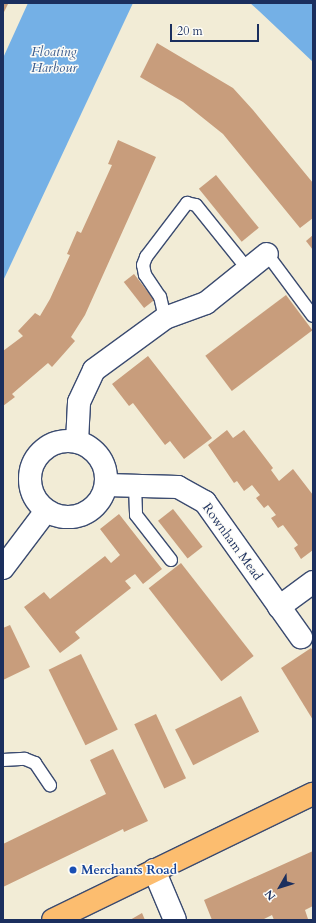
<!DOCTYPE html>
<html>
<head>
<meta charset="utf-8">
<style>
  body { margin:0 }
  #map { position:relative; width:316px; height:923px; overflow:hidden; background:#f2ecd6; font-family:Cardo,serif }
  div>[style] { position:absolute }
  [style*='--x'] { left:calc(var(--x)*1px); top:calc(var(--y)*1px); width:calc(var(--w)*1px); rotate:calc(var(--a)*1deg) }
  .water>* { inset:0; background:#74b0e6 }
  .building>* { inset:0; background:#c89d7c; transform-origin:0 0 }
  .roads { filter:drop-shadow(1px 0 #3b4b70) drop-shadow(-1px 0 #3b4b70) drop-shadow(0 1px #3b4b70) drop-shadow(0 -1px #3b4b70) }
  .service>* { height:12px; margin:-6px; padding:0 6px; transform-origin:6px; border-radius:6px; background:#fff }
  .minor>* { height:22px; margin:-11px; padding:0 11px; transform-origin:11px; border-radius:11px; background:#fff }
  .minor>.ring { margin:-11px; padding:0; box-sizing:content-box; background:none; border:22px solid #fff; border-radius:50% }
  .primary>* { height:22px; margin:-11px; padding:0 11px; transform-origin:11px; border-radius:11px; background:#fcbd6f }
  .dots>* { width:11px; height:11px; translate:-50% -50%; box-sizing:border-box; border:2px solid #fdfcf7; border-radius:50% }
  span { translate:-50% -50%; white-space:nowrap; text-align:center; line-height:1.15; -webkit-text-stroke:3px #fdfcf7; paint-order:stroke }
  .street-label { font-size:13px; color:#1b2f5e }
  .transit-label { font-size:13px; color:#164399; font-weight:700 }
  .left { translate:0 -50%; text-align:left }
  .water-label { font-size:14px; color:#3a5c8e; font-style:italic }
  .frame { position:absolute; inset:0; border:4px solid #1b2f5e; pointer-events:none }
  .north { position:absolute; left:260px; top:867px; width:40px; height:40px; -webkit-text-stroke:3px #fdfcf7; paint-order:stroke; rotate:231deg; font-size:11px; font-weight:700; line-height:16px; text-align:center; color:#1b2f5e }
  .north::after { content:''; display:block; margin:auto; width:14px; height:18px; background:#1b2f5e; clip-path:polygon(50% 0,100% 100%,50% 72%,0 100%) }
  .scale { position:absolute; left:170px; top:24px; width:89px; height:18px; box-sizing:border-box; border:2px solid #1b2f5e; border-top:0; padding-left:5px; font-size:12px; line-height:14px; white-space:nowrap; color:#1b2f5e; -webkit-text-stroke:3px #fdfcf7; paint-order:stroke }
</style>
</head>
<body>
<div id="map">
  <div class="water">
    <i style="clip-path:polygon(28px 3px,133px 3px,3px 281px,3px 58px)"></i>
    <i style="clip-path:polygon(250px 3px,313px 3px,313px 62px,259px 11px)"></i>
  </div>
  <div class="building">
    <i style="clip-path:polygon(3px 3px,8px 4px,3px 14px)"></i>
    <i style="clip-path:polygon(157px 43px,233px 88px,253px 110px,313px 183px,313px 218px,300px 228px,223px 134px,183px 102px,140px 77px)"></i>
    <i style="clip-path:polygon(118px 140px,156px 157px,85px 315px,71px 337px,75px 341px,52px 367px,48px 363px,12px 394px,15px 397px,3px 406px,3px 351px,23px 336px,18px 331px,35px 313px,40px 316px,50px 299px,70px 255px,67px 254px,77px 231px,81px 233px,112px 165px,108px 164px)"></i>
    <i style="left:216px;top:175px;width:68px;height:22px;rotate:51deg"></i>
    <i style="clip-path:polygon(313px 235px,313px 250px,306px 241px)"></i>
    <i style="left:134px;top:274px;width:33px;height:13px;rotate:52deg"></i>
    <i style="left:286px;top:295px;width:44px;height:101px;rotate:53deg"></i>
    <i style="clip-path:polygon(148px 356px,212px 438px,184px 459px,170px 441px,165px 445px,133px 403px,129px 406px,112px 384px)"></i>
    <i style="clip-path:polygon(227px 430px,233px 438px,244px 430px,273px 468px,271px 470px,279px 481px,293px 469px,313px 495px,313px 550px,301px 559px,294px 548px,298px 545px,283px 525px,278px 528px,271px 518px,276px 515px,268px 505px,264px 508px,256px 498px,260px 495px,252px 485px,244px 491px,237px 481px,234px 483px,208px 445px)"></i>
    <i style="left:173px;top:509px;width:48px;height:19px;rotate:52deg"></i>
    <i style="clip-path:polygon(119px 514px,162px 569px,143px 584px,135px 574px,125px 581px,131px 588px,75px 632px,80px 638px,60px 653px,24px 607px,44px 592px,50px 599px,105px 556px,111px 563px,120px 555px,100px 529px)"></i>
    <i style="left:181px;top:563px;width:118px;height:41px;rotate:52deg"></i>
    <i style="clip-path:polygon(10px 625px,30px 667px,3px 680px,3px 628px)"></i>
    <i style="clip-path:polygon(311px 648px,313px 651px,313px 720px,281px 668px)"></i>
    <i style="left:81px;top:654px;width:84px;height:36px;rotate:64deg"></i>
    <i style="left:241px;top:696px;width:40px;height:74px;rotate:63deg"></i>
    <i style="left:156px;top:714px;width:71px;height:24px;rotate:65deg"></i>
    <i style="clip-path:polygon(113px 749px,148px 821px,124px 832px,123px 829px,3px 887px,3px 844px,106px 794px,90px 760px)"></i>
    <i style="clip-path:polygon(313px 851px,313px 906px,305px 910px,308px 919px,274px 920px,272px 915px,262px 920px,212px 920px,204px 900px)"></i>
    <i style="clip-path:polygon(142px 913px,145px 920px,130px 920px)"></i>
  </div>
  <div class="roads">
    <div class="service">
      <i style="--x:267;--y:254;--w:77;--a:53.4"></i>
      <i style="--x:165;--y:318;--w:22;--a:-103"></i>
      <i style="--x:160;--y:297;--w:27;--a:-124"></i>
      <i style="--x:145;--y:275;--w:10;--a:-101"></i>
      <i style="--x:143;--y:265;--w:9;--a:-69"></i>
      <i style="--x:146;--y:257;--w:68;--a:-52.8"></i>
      <i style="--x:187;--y:203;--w:9;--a:13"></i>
      <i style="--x:196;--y:205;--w:85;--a:51.2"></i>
      <i style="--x:135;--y:485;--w:30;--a:88"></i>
      <i style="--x:136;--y:515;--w:57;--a:52.1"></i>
      <i style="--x:3;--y:760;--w:22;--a:-3"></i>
      <i style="--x:25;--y:759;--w:11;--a:22"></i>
      <i style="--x:35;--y:763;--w:27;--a:56"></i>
    </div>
    <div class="minor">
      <i class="ring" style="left:30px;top:441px;width:54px;height:54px"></i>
      <i style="--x:77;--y:442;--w:40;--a:-87.1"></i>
      <i style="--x:79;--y:402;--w:35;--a:-65"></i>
      <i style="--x:94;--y:370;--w:88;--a:-36.2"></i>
      <i style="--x:165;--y:318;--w:44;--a:-20.1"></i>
      <i style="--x:206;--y:303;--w:78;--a:-38.8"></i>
      <i style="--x:106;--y:485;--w:72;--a:1.6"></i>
      <i style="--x:178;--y:487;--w:31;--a:29"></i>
      <i style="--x:205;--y:502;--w:166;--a:54.6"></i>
      <i style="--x:3;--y:568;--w:71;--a:-53"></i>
      <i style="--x:279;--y:607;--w:42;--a:-36.3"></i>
      <i style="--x:154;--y:870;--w:54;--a:67.2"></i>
    </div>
    <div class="primary">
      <i style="--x:53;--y:920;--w:289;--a:-25.9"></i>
    </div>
  </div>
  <div class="dots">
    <i style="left:73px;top:870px;background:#1a4fb4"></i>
  </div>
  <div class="street-label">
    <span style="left:232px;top:542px;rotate:54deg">Rownham Mead</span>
  </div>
  <div class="transit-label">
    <span class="left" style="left:81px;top:870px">Merchants Road</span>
  </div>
  <div class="water-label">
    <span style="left:54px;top:60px">Floating<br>Harbour</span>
  </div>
  <div class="frame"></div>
  <div class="north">N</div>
  <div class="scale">20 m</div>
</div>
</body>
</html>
